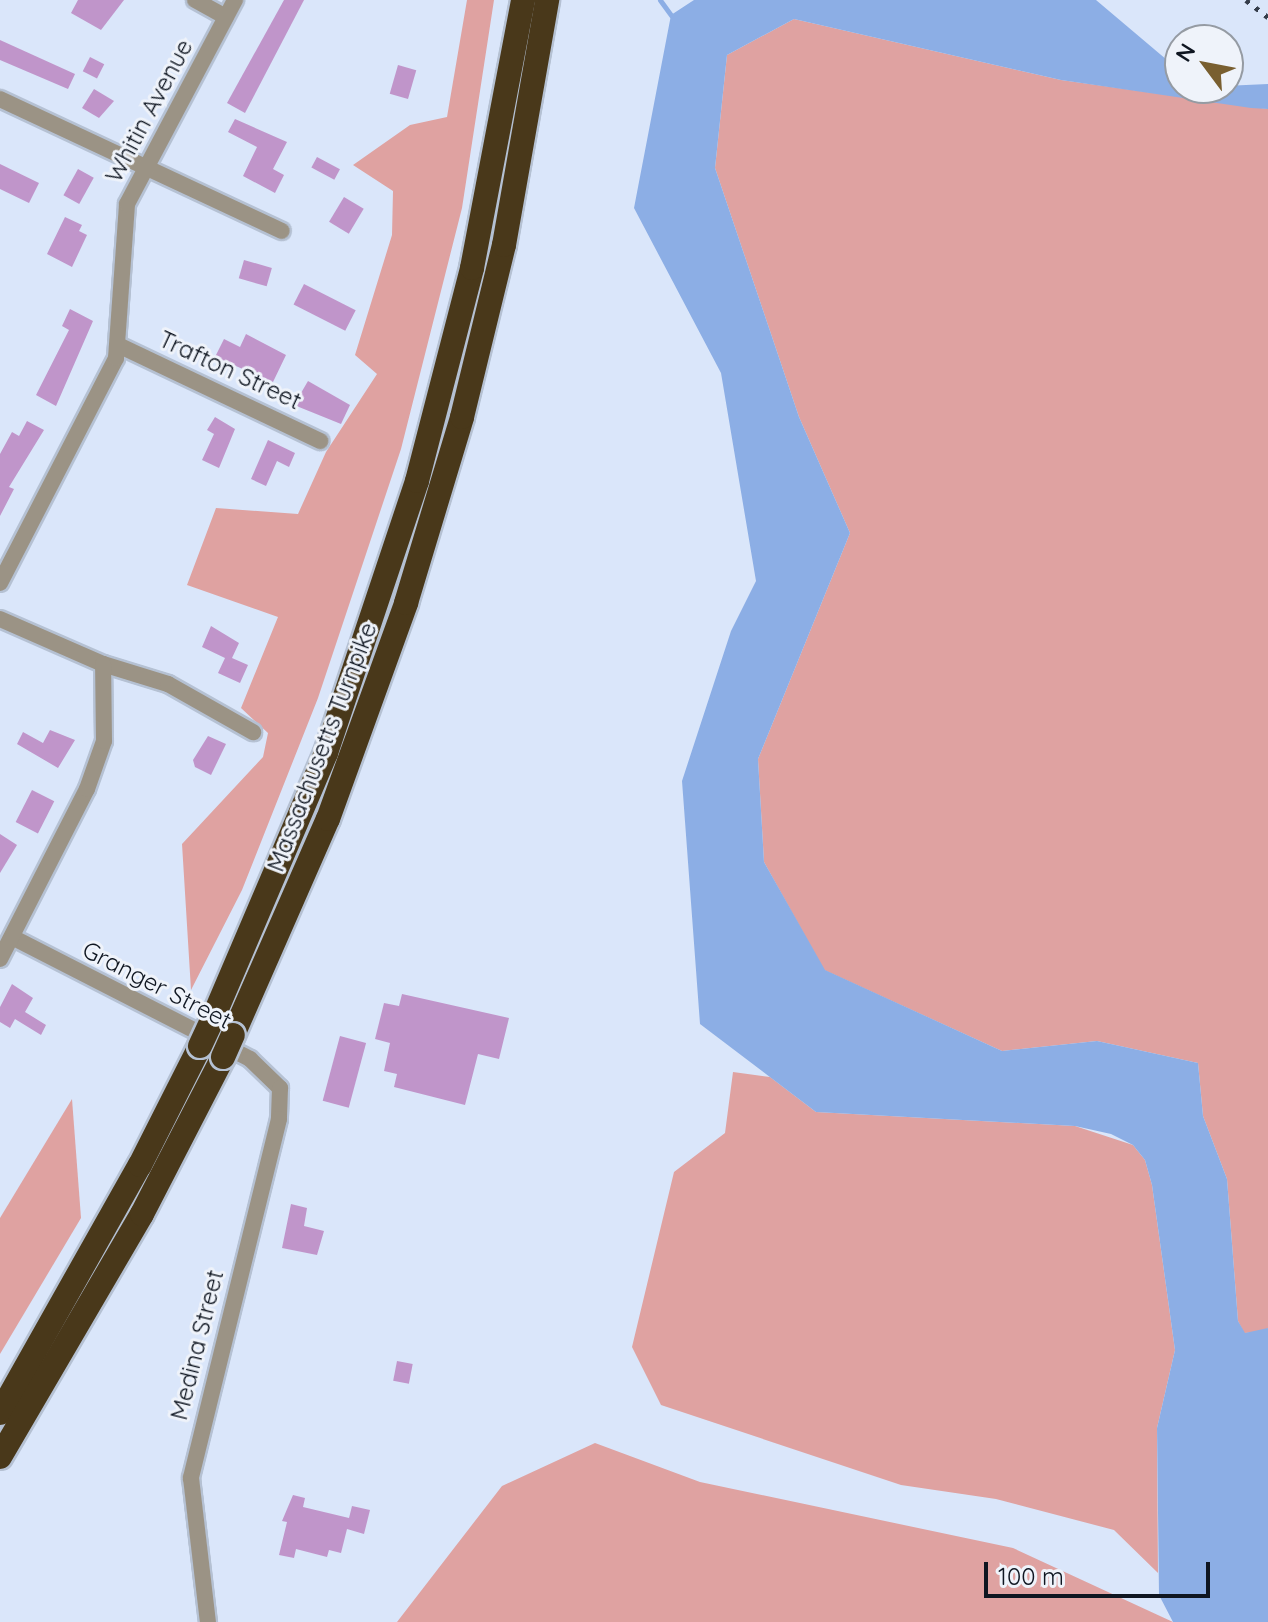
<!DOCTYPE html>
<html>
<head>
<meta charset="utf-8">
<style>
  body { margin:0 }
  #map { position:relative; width:1268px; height:1622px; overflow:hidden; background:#dae6fa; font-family:Quicksand,sans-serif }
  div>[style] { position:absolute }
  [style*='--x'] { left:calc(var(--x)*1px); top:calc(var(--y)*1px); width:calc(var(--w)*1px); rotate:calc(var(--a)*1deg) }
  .green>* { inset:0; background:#dfa2a1 }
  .water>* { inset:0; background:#8caee5 }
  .stream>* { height:5px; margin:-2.5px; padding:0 2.5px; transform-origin:2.5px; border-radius:2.5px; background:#8caee5 }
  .building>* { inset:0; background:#c095ca; transform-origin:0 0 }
  .roads { filter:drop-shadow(2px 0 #b5c1d3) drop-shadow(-2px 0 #b5c1d3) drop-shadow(0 2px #b5c1d3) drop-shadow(0 -2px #b5c1d3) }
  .street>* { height:16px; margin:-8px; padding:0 8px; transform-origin:8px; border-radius:8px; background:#9b9385 }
  .highway>* { height:24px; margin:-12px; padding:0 12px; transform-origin:12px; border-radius:12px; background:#49381a }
  .rail>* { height:5px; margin-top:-2.5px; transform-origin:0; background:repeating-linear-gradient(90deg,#353d4a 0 4px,transparent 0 12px) }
  .bridges { filter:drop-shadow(2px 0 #b5c1d3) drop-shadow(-2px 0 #b5c1d3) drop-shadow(0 2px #b5c1d3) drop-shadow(0 -2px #b5c1d3) }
  .highway-bridge>* { height:24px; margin:-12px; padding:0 12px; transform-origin:12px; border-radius:12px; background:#49381a }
  span { translate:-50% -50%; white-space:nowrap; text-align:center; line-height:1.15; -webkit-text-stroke:6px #eff3fa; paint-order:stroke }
  .street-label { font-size:24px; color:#0f1621 }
  .north { position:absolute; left:1164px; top:24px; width:80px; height:80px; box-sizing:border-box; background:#eff3fa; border:2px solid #959ba3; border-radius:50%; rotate:302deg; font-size:22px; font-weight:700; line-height:32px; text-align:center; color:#0f1621 }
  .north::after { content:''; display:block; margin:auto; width:28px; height:36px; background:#795f30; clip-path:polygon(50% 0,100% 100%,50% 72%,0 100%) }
  .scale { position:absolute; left:984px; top:1562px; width:226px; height:36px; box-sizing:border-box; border:4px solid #0f1621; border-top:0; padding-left:10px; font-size:24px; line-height:28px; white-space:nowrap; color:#0f1621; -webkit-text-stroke:6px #eff3fa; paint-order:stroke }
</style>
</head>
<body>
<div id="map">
  <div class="green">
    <i style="clip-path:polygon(467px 0,494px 0,462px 208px,401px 449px,318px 698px,242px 890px,191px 990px,182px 844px,263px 757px,268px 733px,241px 708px,278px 617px,187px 585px,216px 508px,298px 514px,326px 452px,377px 374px,355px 355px,392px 235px,393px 191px,353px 165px,410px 125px,447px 117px)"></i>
    <i style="clip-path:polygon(794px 19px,1061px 80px,1268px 109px,1268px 1328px,1262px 1332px,1244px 1333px,1238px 1321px,1227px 1179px,1203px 1116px,1198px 1063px,1097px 1041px,1002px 1051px,824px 970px,764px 862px,758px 759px,850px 533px,799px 417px,715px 168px,727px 55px)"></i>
    <i style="clip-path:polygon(733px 1072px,770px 1077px,816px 1112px,1075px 1126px,1133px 1145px,1145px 1160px,1152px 1185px,1175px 1350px,1157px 1428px,1158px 1573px,1114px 1530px,996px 1499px,901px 1485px,661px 1405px,632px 1347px,674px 1172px,725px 1133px)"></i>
    <i style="clip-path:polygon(72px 1099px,81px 1218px,0 1354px,0 1218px)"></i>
    <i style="clip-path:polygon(595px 1443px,700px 1482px,1013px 1548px,1173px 1622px,397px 1622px,502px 1486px)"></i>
  </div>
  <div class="water">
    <i style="clip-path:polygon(694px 0,1096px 0,1180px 71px,1180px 88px,1268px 84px,1268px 109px,1251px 108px,1061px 80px,794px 19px,727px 55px,715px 168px,799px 417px,850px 533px,758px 759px,764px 862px,825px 970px,1002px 1051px,1097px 1041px,1198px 1063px,1203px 1116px,1227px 1179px,1238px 1321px,1245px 1333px,1268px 1328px,1268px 1622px,1173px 1622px,1159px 1595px,1157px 1428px,1175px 1350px,1152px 1185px,1145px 1160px,1133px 1145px,1111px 1134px,1075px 1126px,816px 1112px,700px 1024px,682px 781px,731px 631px,756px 581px,721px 373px,634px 208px,671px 15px)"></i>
  </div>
  <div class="stream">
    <i style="--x:660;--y:0;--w:19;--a:54"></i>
  </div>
  <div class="building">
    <i style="clip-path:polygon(78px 0,124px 0,101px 30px,71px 13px)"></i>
    <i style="clip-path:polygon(284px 0,304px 0,245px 113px,227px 103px)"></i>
    <i style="clip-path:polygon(0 40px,75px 74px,68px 89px,0 60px)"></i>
    <i style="left:90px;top:57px;width:16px;height:16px;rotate:27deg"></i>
    <i style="left:398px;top:65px;width:19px;height:30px;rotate:16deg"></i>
    <i style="clip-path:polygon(94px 89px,114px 101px,99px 118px,82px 108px)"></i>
    <i style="clip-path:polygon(235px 119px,287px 142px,273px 169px,284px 175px,275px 193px,243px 176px,257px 147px,228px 132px)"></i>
    <i style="left:317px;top:157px;width:26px;height:12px;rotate:28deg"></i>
    <i style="clip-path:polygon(0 164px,39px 183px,29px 203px,0 189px)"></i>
    <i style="left:78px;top:169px;width:18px;height:30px;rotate:29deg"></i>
    <i style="left:344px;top:197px;width:23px;height:29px;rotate:31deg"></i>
    <i style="clip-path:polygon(65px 217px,82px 225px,79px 231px,87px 235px,72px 267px,47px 254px)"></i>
    <i style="left:244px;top:260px;width:29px;height:19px;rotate:16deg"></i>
    <i style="left:304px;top:284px;width:58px;height:23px;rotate:27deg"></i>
    <i style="clip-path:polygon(70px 309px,93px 321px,56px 406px,36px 395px,69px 330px,62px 326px)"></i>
    <i style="clip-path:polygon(246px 334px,286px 355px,273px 382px,215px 357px,224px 339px,240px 347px)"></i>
    <i style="clip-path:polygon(308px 381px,350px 405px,341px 424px,294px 405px)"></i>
    <i style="clip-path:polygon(215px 417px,235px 429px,219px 468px,202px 460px,214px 434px,207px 430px)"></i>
    <i style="clip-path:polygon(27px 421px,44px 430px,9px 487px,14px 489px,0 516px,0 454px,12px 432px,19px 436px)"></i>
    <i style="clip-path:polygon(268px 440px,295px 453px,289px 467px,277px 461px,266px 486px,251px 479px)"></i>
    <i style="clip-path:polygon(211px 626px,239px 643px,232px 658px,248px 665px,240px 683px,218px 673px,225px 658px,202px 647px)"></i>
    <i style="clip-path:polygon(50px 730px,75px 740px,58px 768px,17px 744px,23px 732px,43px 743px)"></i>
    <i style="clip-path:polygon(208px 736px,226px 744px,211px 775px,195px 767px,193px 760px)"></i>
    <i style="left:32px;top:790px;width:25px;height:36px;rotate:27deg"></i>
    <i style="clip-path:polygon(0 834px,17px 845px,0 873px)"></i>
    <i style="clip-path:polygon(12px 984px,33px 998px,25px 1012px,46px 1025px,41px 1035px,15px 1019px,10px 1028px,0 1022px,0 1007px)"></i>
    <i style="clip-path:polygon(402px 994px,509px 1018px,499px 1059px,478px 1054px,465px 1105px,394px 1087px,397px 1074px,384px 1071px,390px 1043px,375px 1039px,384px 1003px,399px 1006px)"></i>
    <i style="left:340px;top:1036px;width:27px;height:67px;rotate:15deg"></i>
    <i style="clip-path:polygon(291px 1204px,307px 1208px,304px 1226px,324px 1231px,317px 1255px,282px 1248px)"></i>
    <i style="left:397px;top:1361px;width:16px;height:20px;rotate:11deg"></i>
    <i style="clip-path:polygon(293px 1495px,305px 1498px,303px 1507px,349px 1518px,352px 1506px,370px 1510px,364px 1534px,347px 1529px,341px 1553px,329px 1550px,327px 1557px,296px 1549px,294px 1558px,279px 1555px,287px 1522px,282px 1521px)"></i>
  </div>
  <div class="roads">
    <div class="street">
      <i style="--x:195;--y:0;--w:35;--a:29"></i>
      <i style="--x:0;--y:99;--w:311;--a:25.1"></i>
      <i style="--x:118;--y:345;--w:224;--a:25.4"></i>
      <i style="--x:0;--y:583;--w:253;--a:-62.7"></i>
      <i style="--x:116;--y:358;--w:154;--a:-85.9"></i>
      <i style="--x:127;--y:204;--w:231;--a:-62.1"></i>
      <i style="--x:0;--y:619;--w:112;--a:23.6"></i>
      <i style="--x:103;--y:664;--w:68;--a:17.1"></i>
      <i style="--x:168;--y:684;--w:98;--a:29.5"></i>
      <i style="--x:12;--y:937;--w:267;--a:27.1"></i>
      <i style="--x:250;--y:1059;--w:42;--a:44"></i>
      <i style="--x:280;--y:1088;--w:31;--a:92"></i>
      <i style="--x:279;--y:1119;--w:370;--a:103.8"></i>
      <i style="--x:191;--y:1478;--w:145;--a:83.3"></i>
      <i style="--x:0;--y:959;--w:191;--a:-62.9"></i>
      <i style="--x:87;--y:789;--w:51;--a:-70.5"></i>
      <i style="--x:104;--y:741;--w:77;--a:-90.7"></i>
    </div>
    <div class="highway">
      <i style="--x:210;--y:1025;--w:296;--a:-66.9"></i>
      <i style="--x:326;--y:753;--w:287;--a:-71.5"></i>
      <i style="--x:417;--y:481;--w:220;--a:-75.5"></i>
      <i style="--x:472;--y:268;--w:273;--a:-79.2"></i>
      <i style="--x:233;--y:1035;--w:236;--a:-66.3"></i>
      <i style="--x:328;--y:819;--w:230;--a:-70.1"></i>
      <i style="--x:406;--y:603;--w:194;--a:-73.2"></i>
      <i style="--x:462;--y:417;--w:177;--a:-76.3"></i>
      <i style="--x:504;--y:245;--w:249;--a:-80"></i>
      <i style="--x:0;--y:1413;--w:285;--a:-60.6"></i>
      <i style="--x:140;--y:1165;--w:133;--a:-63.2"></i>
      <i style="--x:0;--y:1457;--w:281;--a:-59.7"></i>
      <i style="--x:142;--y:1214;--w:177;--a:-62.7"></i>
    </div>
  </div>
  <div class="rail">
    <i style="--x:1246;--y:0;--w:28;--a:38"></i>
  </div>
  <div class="bridges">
    <div class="highway-bridge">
      <i style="--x:200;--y:1046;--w:23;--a:-65"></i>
      <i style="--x:223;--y:1057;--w:24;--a:-66"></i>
    </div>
  </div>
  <div class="street-label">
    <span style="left:149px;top:111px;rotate:-62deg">Whitin Avenue</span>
    <span style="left:230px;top:370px;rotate:25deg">Trafton Street</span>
    <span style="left:322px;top:747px;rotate:-69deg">Massachusetts Turnpike</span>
    <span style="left:157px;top:985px;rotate:27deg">Granger Street</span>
    <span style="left:197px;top:1345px;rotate:-76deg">Medina Street</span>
  </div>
  <div class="north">N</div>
  <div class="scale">100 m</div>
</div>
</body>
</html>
